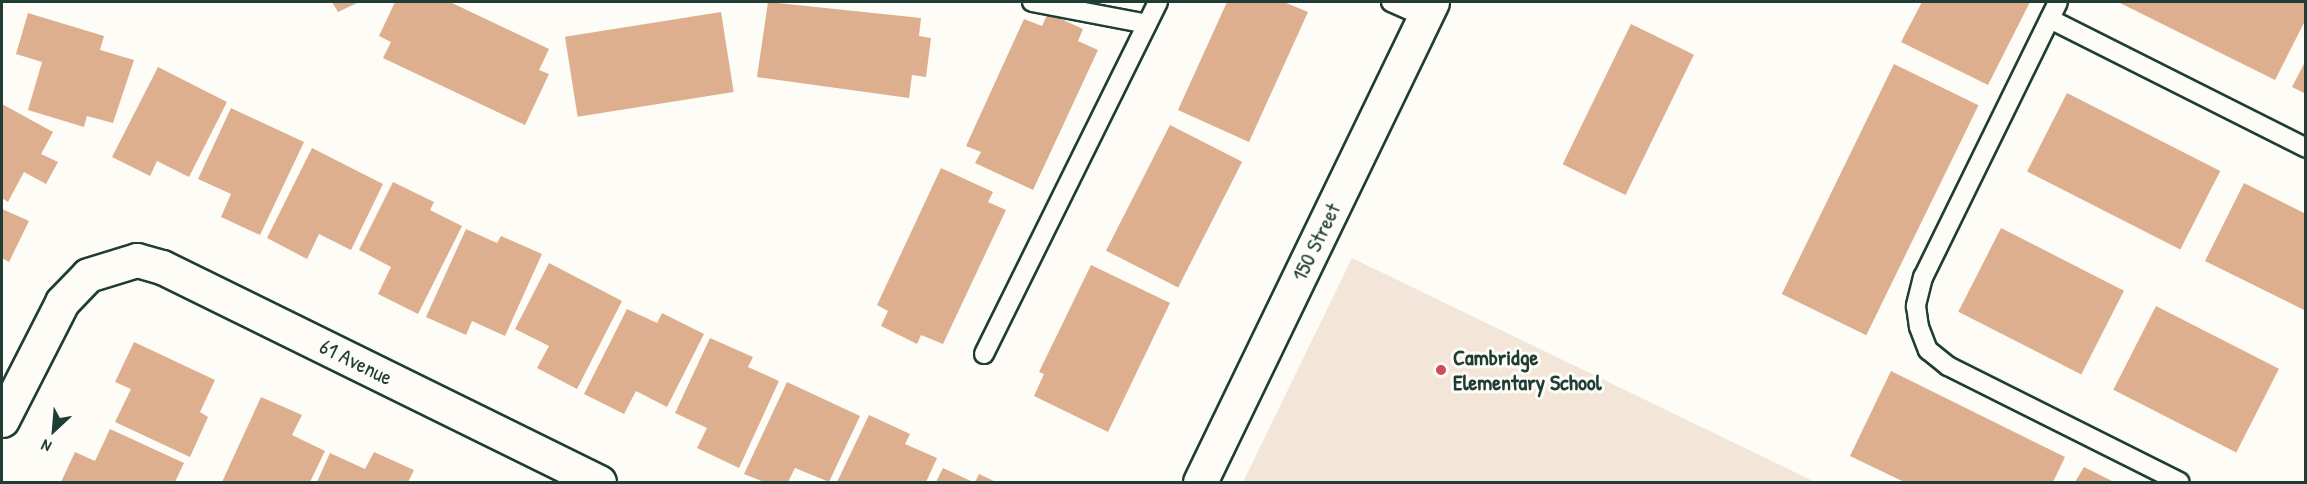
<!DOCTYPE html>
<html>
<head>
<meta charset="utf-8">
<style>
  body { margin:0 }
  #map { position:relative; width:2307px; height:484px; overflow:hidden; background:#fdfcf7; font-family:"Patrick Hand",sans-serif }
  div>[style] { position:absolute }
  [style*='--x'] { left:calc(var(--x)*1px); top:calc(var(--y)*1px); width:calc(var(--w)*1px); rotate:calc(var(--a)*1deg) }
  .built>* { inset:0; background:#f3e5d8 }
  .building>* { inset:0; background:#ddaf8e; transform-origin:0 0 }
  .roads { filter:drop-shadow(2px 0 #1f3d34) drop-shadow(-2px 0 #1f3d34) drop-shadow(0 2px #1f3d34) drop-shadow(0 -2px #1f3d34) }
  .lane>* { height:18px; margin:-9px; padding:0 9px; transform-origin:9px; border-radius:9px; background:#fdfcf7 }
  .street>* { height:33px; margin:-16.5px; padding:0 16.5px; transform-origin:16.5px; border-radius:16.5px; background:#fdfcf7 }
  .dots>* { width:16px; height:16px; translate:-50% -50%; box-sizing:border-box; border:3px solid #fdfcf7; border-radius:50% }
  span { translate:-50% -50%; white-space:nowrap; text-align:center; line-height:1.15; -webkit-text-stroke:6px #fdfcf7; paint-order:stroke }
  .street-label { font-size:22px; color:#1f3d34 }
  .poi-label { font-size:22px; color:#1f3d34; font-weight:700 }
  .left { translate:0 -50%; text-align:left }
  .frame { position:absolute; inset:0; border:3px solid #1f3d34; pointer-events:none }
  .north { position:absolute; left:24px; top:400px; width:60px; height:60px; -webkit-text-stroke:4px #fdfcf7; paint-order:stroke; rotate:206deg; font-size:16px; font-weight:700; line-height:24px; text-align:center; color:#1f3d34 }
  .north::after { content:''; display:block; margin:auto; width:21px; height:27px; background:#1f3d34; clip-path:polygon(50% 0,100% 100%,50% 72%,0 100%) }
</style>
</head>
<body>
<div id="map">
  <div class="built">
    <i style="clip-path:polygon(1352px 258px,1815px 482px,1243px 482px)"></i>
  </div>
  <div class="building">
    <i style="clip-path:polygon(332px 2px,359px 2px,338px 12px)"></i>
    <i style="clip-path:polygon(395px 2px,450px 2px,549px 49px,539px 70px,549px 74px,525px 125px,383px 58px,391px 42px,379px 36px)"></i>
    <i style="clip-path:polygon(768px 2px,921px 18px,919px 36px,931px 38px,926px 77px,912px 75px,909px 98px,757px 77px)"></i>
    <i style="clip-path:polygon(1227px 2px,1284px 2px,1308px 12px,1249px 142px,1178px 110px)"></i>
    <i style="clip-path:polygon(1922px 2px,2030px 2px,1988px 85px,1901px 42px)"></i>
    <i style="clip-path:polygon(2118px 2px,2306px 2px,2306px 19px,2275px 80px)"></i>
    <i style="left:721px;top:12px;width:81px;height:158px;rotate:81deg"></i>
    <i style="clip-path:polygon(28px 13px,104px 36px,100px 50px,134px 60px,113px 123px,87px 116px,84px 127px,28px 110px,42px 62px,16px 54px)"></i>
    <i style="clip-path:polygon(1048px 13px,1083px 29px,1078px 41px,1098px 50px,1033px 190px,975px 163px,981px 152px,966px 146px,1024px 19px,1042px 26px)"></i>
    <i style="left:1631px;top:24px;width:70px;height:156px;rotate:26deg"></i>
    <i style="clip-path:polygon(2306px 60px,2306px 94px,2292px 87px)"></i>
    <i style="left:1894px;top:64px;width:94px;height:256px;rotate:26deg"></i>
    <i style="clip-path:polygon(158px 67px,227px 102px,189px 177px,157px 161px,150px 176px,112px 157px)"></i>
    <i style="left:2067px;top:93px;width:172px;height:88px;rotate:27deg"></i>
    <i style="clip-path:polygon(2px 104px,53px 132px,41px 154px,58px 162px,46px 184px,24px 172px,8px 202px,2px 198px)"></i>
    <i style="clip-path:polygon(231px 108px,304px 142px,260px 235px,221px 217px,231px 194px,198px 179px)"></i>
    <i style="left:1170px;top:125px;width:81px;height:141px;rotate:27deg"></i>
    <i style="clip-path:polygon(312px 148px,383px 184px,351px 250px,319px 234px,307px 259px,267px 238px)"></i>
    <i style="clip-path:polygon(941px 168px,993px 192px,988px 202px,1006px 210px,943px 344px,921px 335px,917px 344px,881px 326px,888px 311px,877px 305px)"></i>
    <i style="clip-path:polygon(393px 182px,434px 202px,430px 210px,462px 226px,418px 314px,378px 294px,391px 267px,359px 250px)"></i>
    <i style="clip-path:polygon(2244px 183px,2306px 214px,2306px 311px,2205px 261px)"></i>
    <i style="clip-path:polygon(2px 209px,29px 221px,9px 262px,2px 258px)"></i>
    <i style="left:2001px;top:228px;width:138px;height:94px;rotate:27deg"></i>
    <i style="clip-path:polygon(466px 229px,497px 243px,501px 236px,542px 254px,505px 336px,472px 321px,466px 335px,426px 317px)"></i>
    <i style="clip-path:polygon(549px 263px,622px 301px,577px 389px,537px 368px,549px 346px,515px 329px)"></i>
    <i style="clip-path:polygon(1091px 265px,1170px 303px,1108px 432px,1034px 396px,1044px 374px,1039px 372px)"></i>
    <i style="left:2156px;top:306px;width:138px;height:94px;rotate:27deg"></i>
    <i style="clip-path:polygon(627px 309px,657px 323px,662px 313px,704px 334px,667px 407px,636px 391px,624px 414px,584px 394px)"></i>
    <i style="clip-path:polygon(710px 338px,753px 357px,748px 367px,779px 381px,739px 468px,697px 448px,707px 428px,675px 413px)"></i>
    <i style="clip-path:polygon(134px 342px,215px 380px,200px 412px,208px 417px,190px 457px,115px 422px,131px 389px,115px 382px)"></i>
    <i style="clip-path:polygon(1891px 371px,2065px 457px,2053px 482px,1904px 482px,1850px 456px)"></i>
    <i style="clip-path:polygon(787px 382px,860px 416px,829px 482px,795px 468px,788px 482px,764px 482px,744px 474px)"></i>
    <i style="clip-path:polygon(261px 397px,302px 415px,292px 435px,325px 451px,310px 482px,222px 482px)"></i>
    <i style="clip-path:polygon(869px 415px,910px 434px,905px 444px,937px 458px,926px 482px,837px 482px)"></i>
    <i style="clip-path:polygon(110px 429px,184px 463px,175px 482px,61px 482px,75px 452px,95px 461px)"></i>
    <i style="clip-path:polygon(374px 452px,414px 470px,408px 482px,317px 482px,330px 453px,365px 469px)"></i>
    <i style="clip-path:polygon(2084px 467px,2114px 482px,2075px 482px)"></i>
    <i style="clip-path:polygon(943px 468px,973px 482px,936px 482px)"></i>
    <i style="clip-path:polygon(979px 474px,996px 482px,975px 482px)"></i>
  </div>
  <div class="roads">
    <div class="lane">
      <i style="--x:1032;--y:2;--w:117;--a:10.8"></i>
      <i style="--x:1391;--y:2;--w:37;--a:24"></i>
      <i style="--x:2058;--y:2;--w:306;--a:116.1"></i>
      <i style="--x:1923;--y:277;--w:30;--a:104"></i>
      <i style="--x:1916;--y:306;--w:21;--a:82"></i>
      <i style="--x:1919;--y:327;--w:25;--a:69"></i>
      <i style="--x:1928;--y:350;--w:26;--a:39"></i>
      <i style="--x:1948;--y:366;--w:259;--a:26.6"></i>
      <i style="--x:2050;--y:19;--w:287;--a:26.7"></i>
      <i style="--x:984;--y:354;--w:393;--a:-63.7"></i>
    </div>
    <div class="street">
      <i style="--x:2;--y:420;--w:132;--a:-63"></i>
      <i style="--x:62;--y:302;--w:37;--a:-46"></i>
      <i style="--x:88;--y:275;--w:51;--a:-17"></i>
      <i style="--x:137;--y:260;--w:26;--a:16"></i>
      <i style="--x:162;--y:267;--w:487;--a:26.2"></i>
      <i style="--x:1200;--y:482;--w:533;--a:-64.2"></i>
    </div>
  </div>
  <div class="dots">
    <i style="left:1441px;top:370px;background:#d1495b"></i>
  </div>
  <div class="street-label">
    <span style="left:1316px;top:242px;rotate:-64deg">150 Street</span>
    <span style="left:356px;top:362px;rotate:26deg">61 Avenue</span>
  </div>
  <div class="poi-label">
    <span class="left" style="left:1453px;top:370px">Cambridge<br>Elementary School</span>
  </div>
  <div class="frame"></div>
  <div class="north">N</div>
</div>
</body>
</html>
